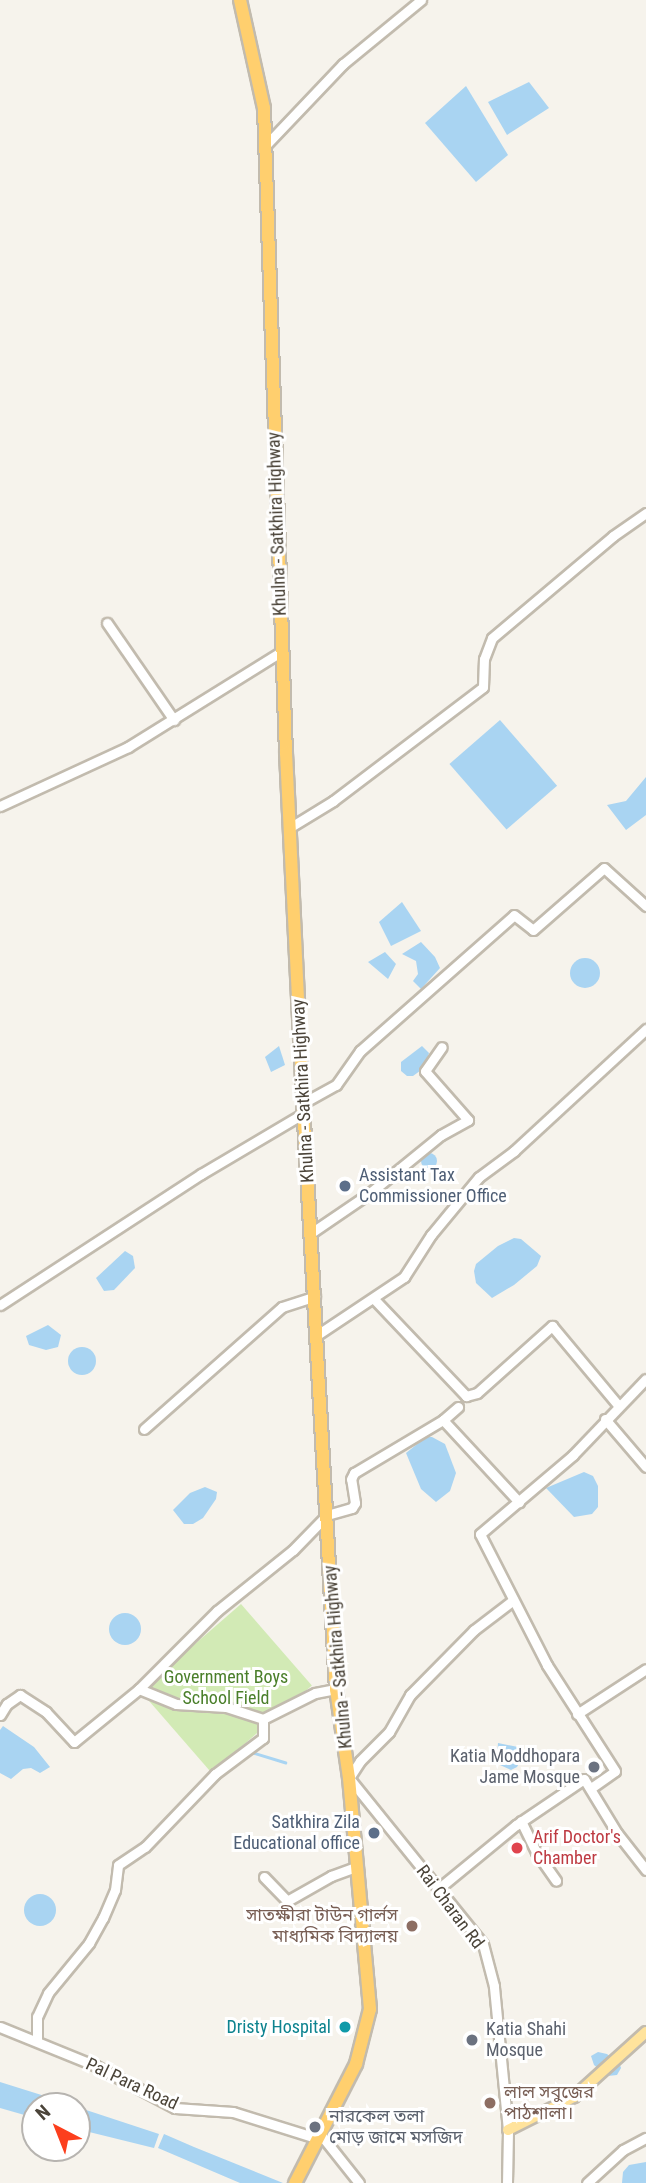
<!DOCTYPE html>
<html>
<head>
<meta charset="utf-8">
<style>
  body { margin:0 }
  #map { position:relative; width:646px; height:2183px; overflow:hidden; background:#f6f3ec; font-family:"Roboto Condensed","Noto Sans Bengali",sans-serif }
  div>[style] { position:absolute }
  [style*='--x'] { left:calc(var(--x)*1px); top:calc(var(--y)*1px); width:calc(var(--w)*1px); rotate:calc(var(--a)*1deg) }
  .green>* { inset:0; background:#d2eab5; transform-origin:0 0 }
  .water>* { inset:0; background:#a9d4f2; transform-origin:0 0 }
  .round { border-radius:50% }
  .stream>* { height:2.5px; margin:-1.25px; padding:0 1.25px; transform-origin:1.25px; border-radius:1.25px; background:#a9d4f2 }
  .roads { filter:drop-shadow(2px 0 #c2bbae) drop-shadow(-2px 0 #c2bbae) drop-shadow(0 2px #c2bbae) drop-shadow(0 -2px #c2bbae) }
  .minor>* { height:9px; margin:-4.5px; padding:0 4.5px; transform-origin:4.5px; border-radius:4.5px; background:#fff }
  .major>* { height:10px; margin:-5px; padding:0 5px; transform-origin:5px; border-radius:5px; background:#ffe39c }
  .highway>* { height:12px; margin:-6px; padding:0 6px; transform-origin:6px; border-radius:6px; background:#ffcf6e }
  .dots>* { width:19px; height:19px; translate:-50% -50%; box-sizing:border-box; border:4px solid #fff; border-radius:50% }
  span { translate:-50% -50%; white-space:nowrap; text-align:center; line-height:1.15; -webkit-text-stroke:6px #fff; paint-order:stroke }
  .street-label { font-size:18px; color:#4b4439 }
  .service-label { font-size:18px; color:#4e5e75 }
  .left { translate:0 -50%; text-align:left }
  .right { translate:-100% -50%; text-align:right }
  .park-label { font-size:18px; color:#4a7f2a }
  .worship-label { font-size:18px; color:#5b616d }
  .health-label { font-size:18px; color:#be3a42 }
  .education-label { font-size:18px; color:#785e54 }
  .culture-label { font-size:18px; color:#0d838f }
  .north { position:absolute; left:21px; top:2092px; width:70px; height:70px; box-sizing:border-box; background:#fff; border:2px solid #b7b4b0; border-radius:50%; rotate:318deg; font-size:19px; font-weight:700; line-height:28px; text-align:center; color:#4b4439 }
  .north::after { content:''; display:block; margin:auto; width:24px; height:32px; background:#fc3f1d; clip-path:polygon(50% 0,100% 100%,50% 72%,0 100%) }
</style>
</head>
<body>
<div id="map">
  <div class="green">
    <i style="left:241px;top:1604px;width:108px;height:133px;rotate:49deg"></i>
  </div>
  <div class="water">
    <i style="clip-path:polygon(529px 82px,549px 108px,507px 135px,488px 102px)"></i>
    <i style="clip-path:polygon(466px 86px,508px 155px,476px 182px,425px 123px)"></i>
    <i style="left:500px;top:720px;width:87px;height:67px;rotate:49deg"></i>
    <i style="clip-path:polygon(646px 777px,646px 815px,626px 830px,607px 805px,626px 801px)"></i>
    <i style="clip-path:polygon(402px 902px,421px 931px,391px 946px,379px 922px)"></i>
    <i style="clip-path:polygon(421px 942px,435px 957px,440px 968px,421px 989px,413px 981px,418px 974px,416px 961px,402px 954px)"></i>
    <i style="clip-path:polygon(385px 952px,396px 964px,388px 979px,368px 962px)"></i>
    <i class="round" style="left:570px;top:958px;width:30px;height:30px"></i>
    <i style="clip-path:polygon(279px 1046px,285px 1065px,271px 1072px,265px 1057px)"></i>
    <i style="clip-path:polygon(422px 1046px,429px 1053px,424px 1068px,413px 1076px,407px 1076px,401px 1071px,401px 1062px)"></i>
    <i class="round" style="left:421px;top:1153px;width:16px;height:16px"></i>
    <i style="clip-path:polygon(514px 1238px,521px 1239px,541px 1256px,537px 1266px,514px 1285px,492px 1298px,476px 1283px,474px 1271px,476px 1264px,498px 1246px)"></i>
    <i style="clip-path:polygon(125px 1251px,133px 1256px,135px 1268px,114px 1290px,104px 1291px,96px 1278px)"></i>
    <i style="clip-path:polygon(48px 1325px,61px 1335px,58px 1347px,46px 1350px,29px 1345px,26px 1336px)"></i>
    <i class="round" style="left:68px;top:1347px;width:28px;height:28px"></i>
    <i style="clip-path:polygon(426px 1437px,432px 1437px,445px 1444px,456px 1473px,450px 1491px,436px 1502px,421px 1489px,406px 1453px)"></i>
    <i style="clip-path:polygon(584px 1472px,593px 1476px,598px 1486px,598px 1507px,592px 1514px,574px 1517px,546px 1488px)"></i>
    <i style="clip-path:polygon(205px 1487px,217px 1492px,216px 1499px,203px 1518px,193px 1524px,184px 1524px,173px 1510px,190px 1493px)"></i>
    <i class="round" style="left:109px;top:1613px;width:32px;height:32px"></i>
    <i style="clip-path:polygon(3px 1726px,34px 1747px,50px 1767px,40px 1773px,31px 1768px,23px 1769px,11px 1779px,0 1773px,0 1730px)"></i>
    <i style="clip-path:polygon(498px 1743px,518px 1747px,521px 1760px,517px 1767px,511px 1770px,500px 1765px,497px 1760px)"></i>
    <i class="round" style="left:24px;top:1894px;width:32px;height:32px"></i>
    <i style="clip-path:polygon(598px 2052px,607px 2054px,620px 2065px,621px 2068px,617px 2075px,608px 2076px,594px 2065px,591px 2056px)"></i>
    <i style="clip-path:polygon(0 2082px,67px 2103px,74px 2106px,35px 2106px,35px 2118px,0 2108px)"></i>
    <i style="clip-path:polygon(77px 2107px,159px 2134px,154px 2148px,77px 2129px)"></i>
    <i style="clip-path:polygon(164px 2134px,194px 2147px,283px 2183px,240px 2183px,158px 2148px)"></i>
    <i style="clip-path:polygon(646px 2162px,646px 2183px,622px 2183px,623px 2172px,629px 2165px)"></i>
  </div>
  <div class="stream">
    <i style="--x:248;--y:1751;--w:39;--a:17"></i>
    <i style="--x:369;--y:1926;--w:15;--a:86"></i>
  </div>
  <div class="roads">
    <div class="minor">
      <i style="--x:264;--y:147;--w:115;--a:-46.4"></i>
      <i style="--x:343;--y:64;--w:101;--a:-39.4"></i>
      <i style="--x:107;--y:623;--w:118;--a:55.4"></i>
      <i style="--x:0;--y:806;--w:141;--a:-24.7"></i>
      <i style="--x:128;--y:747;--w:181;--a:-31.9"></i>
      <i style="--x:289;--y:828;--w:52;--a:-31.5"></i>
      <i style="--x:333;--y:801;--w:188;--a:-37.2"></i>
      <i style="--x:483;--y:687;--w:28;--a:-88"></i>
      <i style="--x:484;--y:659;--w:22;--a:-69"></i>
      <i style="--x:492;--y:638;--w:158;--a:-40.1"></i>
      <i style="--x:613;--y:536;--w:40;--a:-34.9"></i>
      <i style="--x:303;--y:1103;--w:38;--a:-29"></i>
      <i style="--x:336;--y:1085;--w:42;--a:-54.8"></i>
      <i style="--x:360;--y:1051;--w:205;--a:-41.4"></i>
      <i style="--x:514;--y:915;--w:24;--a:38"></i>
      <i style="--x:533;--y:930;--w:94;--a:-41.1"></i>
      <i style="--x:604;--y:868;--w:57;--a:42.1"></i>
      <i style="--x:311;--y:1233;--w:73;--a:-34.3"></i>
      <i style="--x:371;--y:1192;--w:90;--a:-39.2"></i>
      <i style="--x:441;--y:1135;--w:31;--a:-29"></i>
      <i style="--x:468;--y:1120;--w:65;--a:-131.3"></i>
      <i style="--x:425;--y:1071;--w:29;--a:-55"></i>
      <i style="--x:374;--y:1299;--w:134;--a:46.5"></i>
      <i style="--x:466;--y:1396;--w:11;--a:-15"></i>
      <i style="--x:477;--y:1393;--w:101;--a:-41.8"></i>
      <i style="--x:552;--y:1326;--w:103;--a:50.1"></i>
      <i style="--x:0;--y:1305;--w:240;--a:-33.1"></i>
      <i style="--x:201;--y:1174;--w:120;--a:-30.6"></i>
      <i style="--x:317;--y:1335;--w:105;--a:-33.7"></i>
      <i style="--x:404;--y:1277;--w:50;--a:-57.3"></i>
      <i style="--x:431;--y:1235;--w:75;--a:-50.4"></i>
      <i style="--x:479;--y:1177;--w:44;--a:-36.6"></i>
      <i style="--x:514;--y:1151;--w:180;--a:-42.7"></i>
      <i style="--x:605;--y:1419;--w:63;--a:49.5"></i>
      <i style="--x:443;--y:1420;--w:112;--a:47.2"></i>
      <i style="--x:144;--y:1429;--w:184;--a:-41.5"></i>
      <i style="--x:282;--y:1307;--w:35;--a:-18"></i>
      <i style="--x:139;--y:1689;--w:110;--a:-45"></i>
      <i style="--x:217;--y:1611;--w:97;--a:-38.8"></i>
      <i style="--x:293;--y:1550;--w:49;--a:-45.8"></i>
      <i style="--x:327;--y:1515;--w:26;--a:-16"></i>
      <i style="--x:352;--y:1508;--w:6;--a:-59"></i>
      <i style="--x:355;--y:1503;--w:24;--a:-99"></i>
      <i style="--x:351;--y:1479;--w:7;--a:-63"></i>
      <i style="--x:354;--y:1473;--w:104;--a:-30.8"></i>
      <i style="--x:443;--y:1420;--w:20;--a:-41"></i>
      <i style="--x:577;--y:1714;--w:82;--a:-33.1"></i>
      <i style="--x:0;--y:1715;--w:13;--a:-58"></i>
      <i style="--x:7;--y:1704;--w:16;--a:-35"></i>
      <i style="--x:20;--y:1695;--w:31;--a:33"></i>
      <i style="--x:46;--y:1712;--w:41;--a:47"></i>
      <i style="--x:74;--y:1742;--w:84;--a:-39.2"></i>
      <i style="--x:139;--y:1689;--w:40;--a:22"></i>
      <i style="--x:176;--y:1704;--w:50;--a:3.4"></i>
      <i style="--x:226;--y:1707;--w:39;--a:18"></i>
      <i style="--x:263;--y:1719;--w:58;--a:-26.6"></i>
      <i style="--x:315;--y:1693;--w:21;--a:-11"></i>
      <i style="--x:591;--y:1788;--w:29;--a:-35"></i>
      <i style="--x:615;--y:1771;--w:126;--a:-122.7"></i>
      <i style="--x:547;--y:1665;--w:147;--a:-117.1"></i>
      <i style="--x:480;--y:1534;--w:122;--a:-40.3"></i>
      <i style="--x:573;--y:1455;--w:105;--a:-46.2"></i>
      <i style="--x:521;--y:1821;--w:34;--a:64"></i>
      <i style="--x:536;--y:1852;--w:35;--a:55"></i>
      <i style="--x:264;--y:1877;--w:33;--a:46"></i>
      <i style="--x:287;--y:1901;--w:51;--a:-29.6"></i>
      <i style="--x:331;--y:1876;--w:27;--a:-20"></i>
      <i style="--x:438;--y:1889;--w:101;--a:-39.4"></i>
      <i style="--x:516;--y:1825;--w:82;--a:-34.1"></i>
      <i style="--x:584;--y:1779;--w:63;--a:58.6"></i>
      <i style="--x:617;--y:1833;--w:47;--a:51.9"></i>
      <i style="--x:0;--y:2027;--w:104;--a:22.1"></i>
      <i style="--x:96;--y:2066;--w:89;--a:28"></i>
      <i style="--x:175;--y:2108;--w:58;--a:3.9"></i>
      <i style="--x:233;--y:2112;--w:90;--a:17.4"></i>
      <i style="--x:37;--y:2041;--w:24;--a:-90"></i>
      <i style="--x:37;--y:2017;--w:26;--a:-65"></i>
      <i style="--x:48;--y:1993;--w:65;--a:-50.6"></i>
      <i style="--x:89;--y:1943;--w:29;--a:-61"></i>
      <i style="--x:103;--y:1918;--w:30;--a:-67"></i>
      <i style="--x:115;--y:1890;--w:25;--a:-83"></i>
      <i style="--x:118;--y:1865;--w:32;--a:-34"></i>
      <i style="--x:145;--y:1847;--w:101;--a:-46.2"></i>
      <i style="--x:215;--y:1774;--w:60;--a:-36.9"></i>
      <i style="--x:263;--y:1738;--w:19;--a:-90"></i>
      <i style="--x:321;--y:2135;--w:61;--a:51.6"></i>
      <i style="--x:507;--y:2183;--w:53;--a:-88.9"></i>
      <i style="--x:508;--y:2130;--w:145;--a:-95.6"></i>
      <i style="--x:494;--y:1986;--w:43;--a:-104.7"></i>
      <i style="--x:483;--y:1944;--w:213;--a:-128.9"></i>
      <i style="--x:349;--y:1778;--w:20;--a:-57"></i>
      <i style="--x:360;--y:1761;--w:41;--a:-45"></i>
      <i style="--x:389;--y:1732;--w:43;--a:-60.4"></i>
      <i style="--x:410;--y:1695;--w:91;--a:-45.4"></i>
      <i style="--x:474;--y:1630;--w:48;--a:-37.3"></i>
      <i style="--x:587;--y:2183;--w:49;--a:-42.5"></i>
      <i style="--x:623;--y:2150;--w:26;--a:-28"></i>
    </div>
    <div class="major">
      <i style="--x:508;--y:2130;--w:74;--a:-26.6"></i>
      <i style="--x:574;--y:2097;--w:97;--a:-42.1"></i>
    </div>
    <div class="highway">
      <i style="--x:240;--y:0;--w:111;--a:77.5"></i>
      <i style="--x:264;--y:108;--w:645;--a:88.05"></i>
      <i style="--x:286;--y:753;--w:350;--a:87.2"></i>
      <i style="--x:303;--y:1103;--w:587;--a:86.78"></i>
      <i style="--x:336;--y:1689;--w:90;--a:81.7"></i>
      <i style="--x:349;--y:1778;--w:232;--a:84.8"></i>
      <i style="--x:370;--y:2009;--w:57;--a:104.3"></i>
      <i style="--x:356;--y:2064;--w:134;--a:117.1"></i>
    </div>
  </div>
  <div class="dots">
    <i style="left:345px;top:1186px;background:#5c6f8a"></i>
    <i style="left:594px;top:1767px;background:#6b7280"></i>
    <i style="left:374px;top:1833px;background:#5c6f8a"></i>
    <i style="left:517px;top:1848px;background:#e0444e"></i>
    <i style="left:412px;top:1926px;background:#8d6e63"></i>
    <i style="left:345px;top:2027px;background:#0f9aa8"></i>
    <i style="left:472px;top:2040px;background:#6b7280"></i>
    <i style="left:490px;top:2103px;background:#8d6e63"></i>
    <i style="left:315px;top:2127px;background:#6b7280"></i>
  </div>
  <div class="street-label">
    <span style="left:277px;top:524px;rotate:-92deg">Khulna - Satkhira Highway</span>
    <span style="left:303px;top:1091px;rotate:-93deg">Khulna - Satkhira Highway</span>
    <span style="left:338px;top:1657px;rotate:-95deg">Khulna - Satkhira Highway</span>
    <span style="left:450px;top:1907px;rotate:53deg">Rai Charan Rd</span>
    <span style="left:132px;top:2084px;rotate:25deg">Pal Para Road</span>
  </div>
  <div class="service-label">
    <span class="left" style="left:359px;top:1186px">Assistant Tax<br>Commissioner Office</span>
    <span class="right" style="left:360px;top:1833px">Satkhira Zila<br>Educational office</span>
  </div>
  <div class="park-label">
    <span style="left:226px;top:1688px">Government Boys<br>School Field</span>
  </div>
  <div class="worship-label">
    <span class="right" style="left:580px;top:1767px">Katia Moddhopara<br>Jame Mosque</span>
    <span class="left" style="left:486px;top:2040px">Katia Shahi<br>Mosque</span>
    <span class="left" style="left:329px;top:2127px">নারকেল তলা<br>মোড় জামে মসজিদ</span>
  </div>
  <div class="health-label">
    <span class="left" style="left:533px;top:1848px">Arif Doctor's<br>Chamber</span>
  </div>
  <div class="education-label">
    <span class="right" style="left:398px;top:1926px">সাতক্ষীরা টাউন গার্লস<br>মাধ্যমিক বিদ্যালয়</span>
    <span class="left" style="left:504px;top:2103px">লাল সবুজের<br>পাঠশালা।</span>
  </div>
  <div class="culture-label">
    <span class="right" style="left:331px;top:2027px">Dristy Hospital</span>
  </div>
  <div class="north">N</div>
</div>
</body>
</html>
